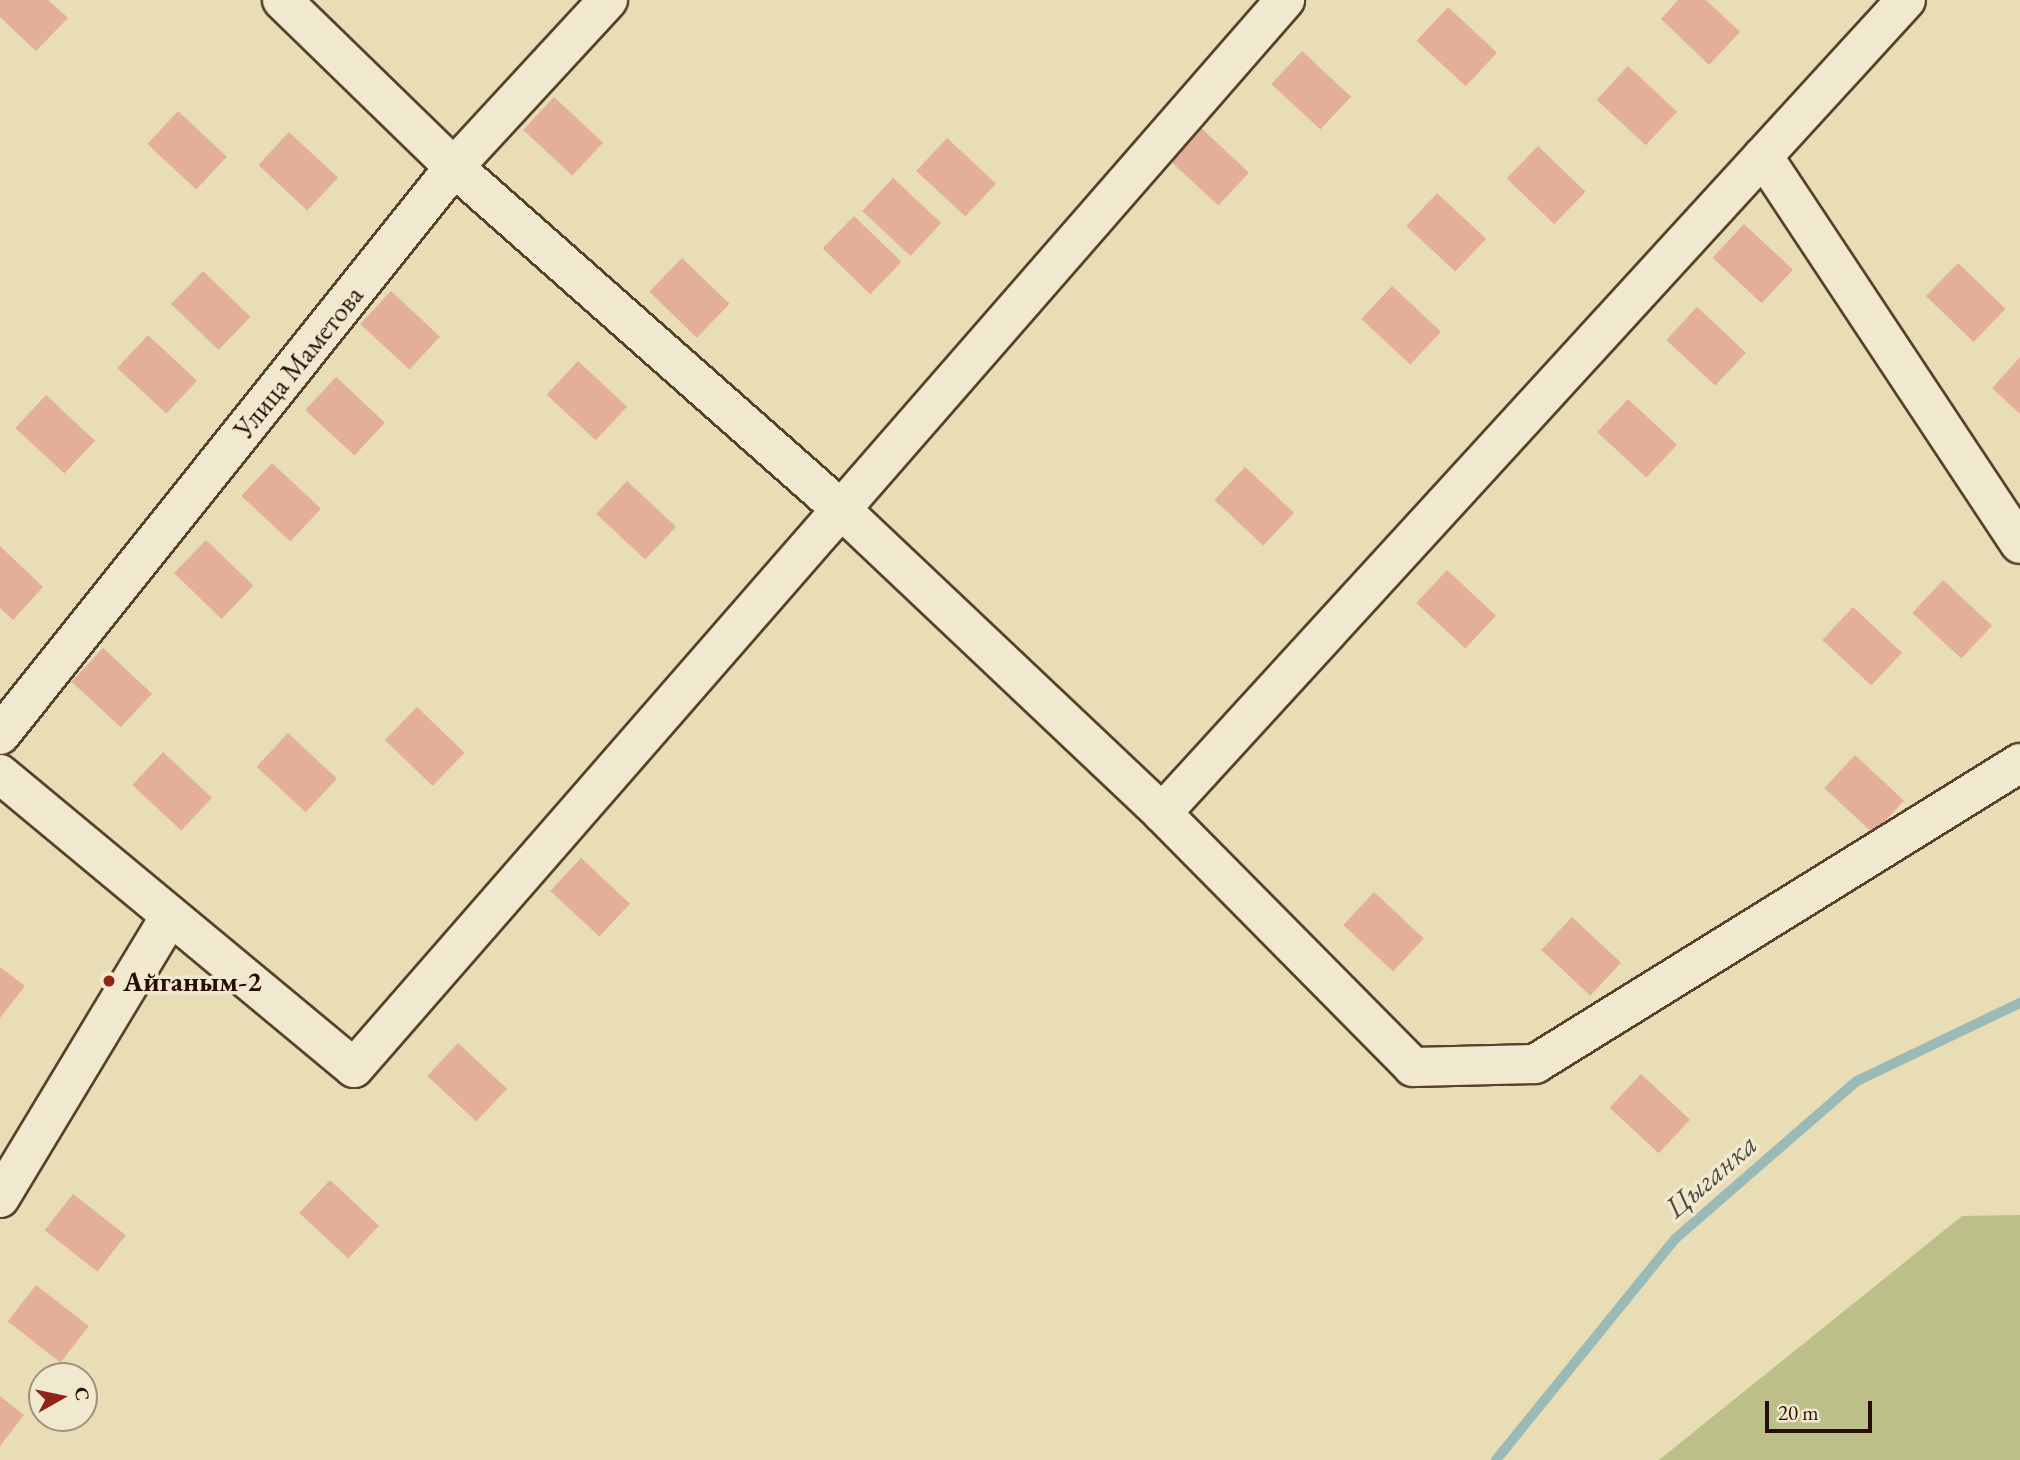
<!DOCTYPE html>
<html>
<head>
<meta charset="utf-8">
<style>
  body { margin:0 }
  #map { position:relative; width:2020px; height:1460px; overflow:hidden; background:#e8ddb5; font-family:"EB Garamond",serif }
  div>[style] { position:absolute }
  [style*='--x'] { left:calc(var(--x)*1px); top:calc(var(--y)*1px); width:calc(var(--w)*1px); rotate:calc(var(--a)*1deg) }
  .green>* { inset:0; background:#bdbf89 }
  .stream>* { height:10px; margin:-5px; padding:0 5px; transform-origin:5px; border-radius:5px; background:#9abab7 }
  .building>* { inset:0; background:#e4af98; transform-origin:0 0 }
  .roads { filter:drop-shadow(2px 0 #59412d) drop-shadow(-2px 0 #59412d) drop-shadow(0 2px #59412d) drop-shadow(0 -2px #59412d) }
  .minor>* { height:38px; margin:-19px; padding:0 19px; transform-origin:19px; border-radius:19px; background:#f0e9cf }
  .dots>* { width:19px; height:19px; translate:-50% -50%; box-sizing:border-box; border:4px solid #f0e9cf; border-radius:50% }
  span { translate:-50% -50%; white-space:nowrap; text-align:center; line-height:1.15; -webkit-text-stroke:7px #f0e9cf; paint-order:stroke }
  .street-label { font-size:28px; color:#290d00 }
  .poi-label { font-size:28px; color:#290d00; font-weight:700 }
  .left { translate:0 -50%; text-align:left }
  .water-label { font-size:30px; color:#514a40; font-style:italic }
  .north { position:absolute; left:28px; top:1362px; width:70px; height:70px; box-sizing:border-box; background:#f0e9cf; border:2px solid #a0917c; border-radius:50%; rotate:81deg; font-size:19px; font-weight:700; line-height:28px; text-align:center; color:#290d00 }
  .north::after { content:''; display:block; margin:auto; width:24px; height:32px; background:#8f2418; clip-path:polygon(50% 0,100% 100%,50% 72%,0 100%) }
  .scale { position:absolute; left:1765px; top:1401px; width:107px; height:32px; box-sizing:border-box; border:4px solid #290d00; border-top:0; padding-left:9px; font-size:21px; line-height:24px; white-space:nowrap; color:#290d00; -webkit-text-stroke:5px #f0e9cf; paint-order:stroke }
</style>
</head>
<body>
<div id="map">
  <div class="green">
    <i style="clip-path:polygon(2020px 1215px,2020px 1460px,1659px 1460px,1962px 1216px)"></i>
  </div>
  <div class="stream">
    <i style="--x:1496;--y:1460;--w:284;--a:-51"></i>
    <i style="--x:1675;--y:1239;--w:241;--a:-41"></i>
    <i style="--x:1857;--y:1081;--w:181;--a:-25.6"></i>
  </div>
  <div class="building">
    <i style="clip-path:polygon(0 0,48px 0,68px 18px,36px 51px,0 17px)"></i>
    <i style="clip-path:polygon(1678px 0,1706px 0,1740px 32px,1709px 65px,1661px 19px)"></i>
    <i style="left:1448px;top:7px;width:67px;height:46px;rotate:43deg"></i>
    <i style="left:1302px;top:51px;width:67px;height:45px;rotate:43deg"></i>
    <i style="left:1628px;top:66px;width:67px;height:46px;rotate:43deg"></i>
    <i style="left:554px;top:97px;width:67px;height:45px;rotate:43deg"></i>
    <i style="left:178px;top:111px;width:67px;height:45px;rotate:43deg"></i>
    <i style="left:1200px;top:127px;width:67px;height:45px;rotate:43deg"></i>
    <i style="left:289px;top:132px;width:67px;height:45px;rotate:43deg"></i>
    <i style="left:947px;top:138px;width:67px;height:45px;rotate:43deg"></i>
    <i style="left:1538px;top:146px;width:66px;height:45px;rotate:44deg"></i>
    <i style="left:893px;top:178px;width:66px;height:45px;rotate:43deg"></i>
    <i style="left:1437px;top:193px;width:67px;height:45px;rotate:43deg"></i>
    <i style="left:854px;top:216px;width:66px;height:45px;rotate:44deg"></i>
    <i style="left:1744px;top:224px;width:67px;height:46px;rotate:43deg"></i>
    <i style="left:682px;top:258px;width:66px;height:47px;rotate:44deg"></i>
    <i style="left:1958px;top:263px;width:66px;height:46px;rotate:44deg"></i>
    <i style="left:203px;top:271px;width:66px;height:46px;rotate:44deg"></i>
    <i style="left:1392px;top:286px;width:67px;height:45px;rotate:43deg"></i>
    <i style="left:391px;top:291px;width:67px;height:45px;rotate:43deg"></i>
    <i style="left:1697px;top:307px;width:67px;height:45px;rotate:43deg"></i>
    <i style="left:148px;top:335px;width:67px;height:45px;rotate:43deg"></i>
    <i style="clip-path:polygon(2020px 357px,2020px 414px,1992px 388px)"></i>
    <i style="left:578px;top:361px;width:67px;height:46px;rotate:43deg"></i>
    <i style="left:336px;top:377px;width:67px;height:45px;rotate:43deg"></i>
    <i style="left:46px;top:395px;width:67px;height:45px;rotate:43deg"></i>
    <i style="left:1628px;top:399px;width:67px;height:45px;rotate:43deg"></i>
    <i style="left:272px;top:463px;width:67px;height:45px;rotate:43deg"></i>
    <i style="left:1245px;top:467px;width:67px;height:45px;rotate:43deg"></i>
    <i style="left:627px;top:481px;width:67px;height:45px;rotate:43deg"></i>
    <i style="left:206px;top:540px;width:66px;height:46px;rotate:44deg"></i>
    <i style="clip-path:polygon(0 546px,43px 587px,13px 620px,0 608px)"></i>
    <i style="left:1447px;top:570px;width:67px;height:45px;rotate:43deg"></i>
    <i style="left:1943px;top:580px;width:67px;height:45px;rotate:43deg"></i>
    <i style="left:1853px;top:607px;width:67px;height:45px;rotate:43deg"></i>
    <i style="left:103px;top:648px;width:67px;height:46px;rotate:43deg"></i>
    <i style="left:417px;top:707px;width:66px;height:46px;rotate:44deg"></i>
    <i style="left:288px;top:733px;width:67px;height:46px;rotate:43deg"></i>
    <i style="left:163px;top:752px;width:67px;height:45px;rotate:43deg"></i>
    <i style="left:1855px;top:755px;width:67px;height:45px;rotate:43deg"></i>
    <i style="left:581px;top:858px;width:67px;height:45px;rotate:43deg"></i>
    <i style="left:1374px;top:892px;width:68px;height:45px;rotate:43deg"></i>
    <i style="left:1572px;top:917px;width:67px;height:45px;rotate:43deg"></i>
    <i style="clip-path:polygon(0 967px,25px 986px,0 1018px)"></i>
    <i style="left:458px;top:1043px;width:67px;height:45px;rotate:43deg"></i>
    <i style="left:1641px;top:1074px;width:67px;height:46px;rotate:43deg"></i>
    <i style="left:330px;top:1180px;width:67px;height:45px;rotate:43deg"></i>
    <i style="left:73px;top:1194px;width:67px;height:46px;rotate:38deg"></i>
    <i style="left:36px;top:1285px;width:67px;height:46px;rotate:38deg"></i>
    <i style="clip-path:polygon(0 1396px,24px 1415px,0 1446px)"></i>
  </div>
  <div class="roads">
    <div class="minor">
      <i style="--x:282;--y:0;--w:240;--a:44.2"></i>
      <i style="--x:454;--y:167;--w:519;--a:41.49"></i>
      <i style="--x:843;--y:511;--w:439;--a:43.4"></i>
      <i style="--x:1162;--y:813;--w:357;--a:45.3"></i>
      <i style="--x:1413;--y:1067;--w:122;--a:-1.4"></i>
      <i style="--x:1535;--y:1064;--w:571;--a:-31.82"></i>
      <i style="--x:1763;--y:156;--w:465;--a:56.5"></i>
      <i style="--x:0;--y:735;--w:727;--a:-51.36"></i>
      <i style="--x:454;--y:167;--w:227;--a:-47.3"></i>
      <i style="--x:0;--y:774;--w:460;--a:39.7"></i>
      <i style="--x:354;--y:1068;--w:1417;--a:-48.92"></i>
      <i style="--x:1162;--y:813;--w:1102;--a:-47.54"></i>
      <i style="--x:0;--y:1198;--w:329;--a:-58.9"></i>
    </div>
  </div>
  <div class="dots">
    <i style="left:109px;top:981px;background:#8f2418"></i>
  </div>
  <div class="street-label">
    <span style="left:298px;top:362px;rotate:-51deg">Улица Маметова</span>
  </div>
  <div class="poi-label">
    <span class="left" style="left:123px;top:981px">Айганым-2</span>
  </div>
  <div class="water-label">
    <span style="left:1711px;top:1176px;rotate:-41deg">Цыганка</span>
  </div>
  <div class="north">С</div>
  <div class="scale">20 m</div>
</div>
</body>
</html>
